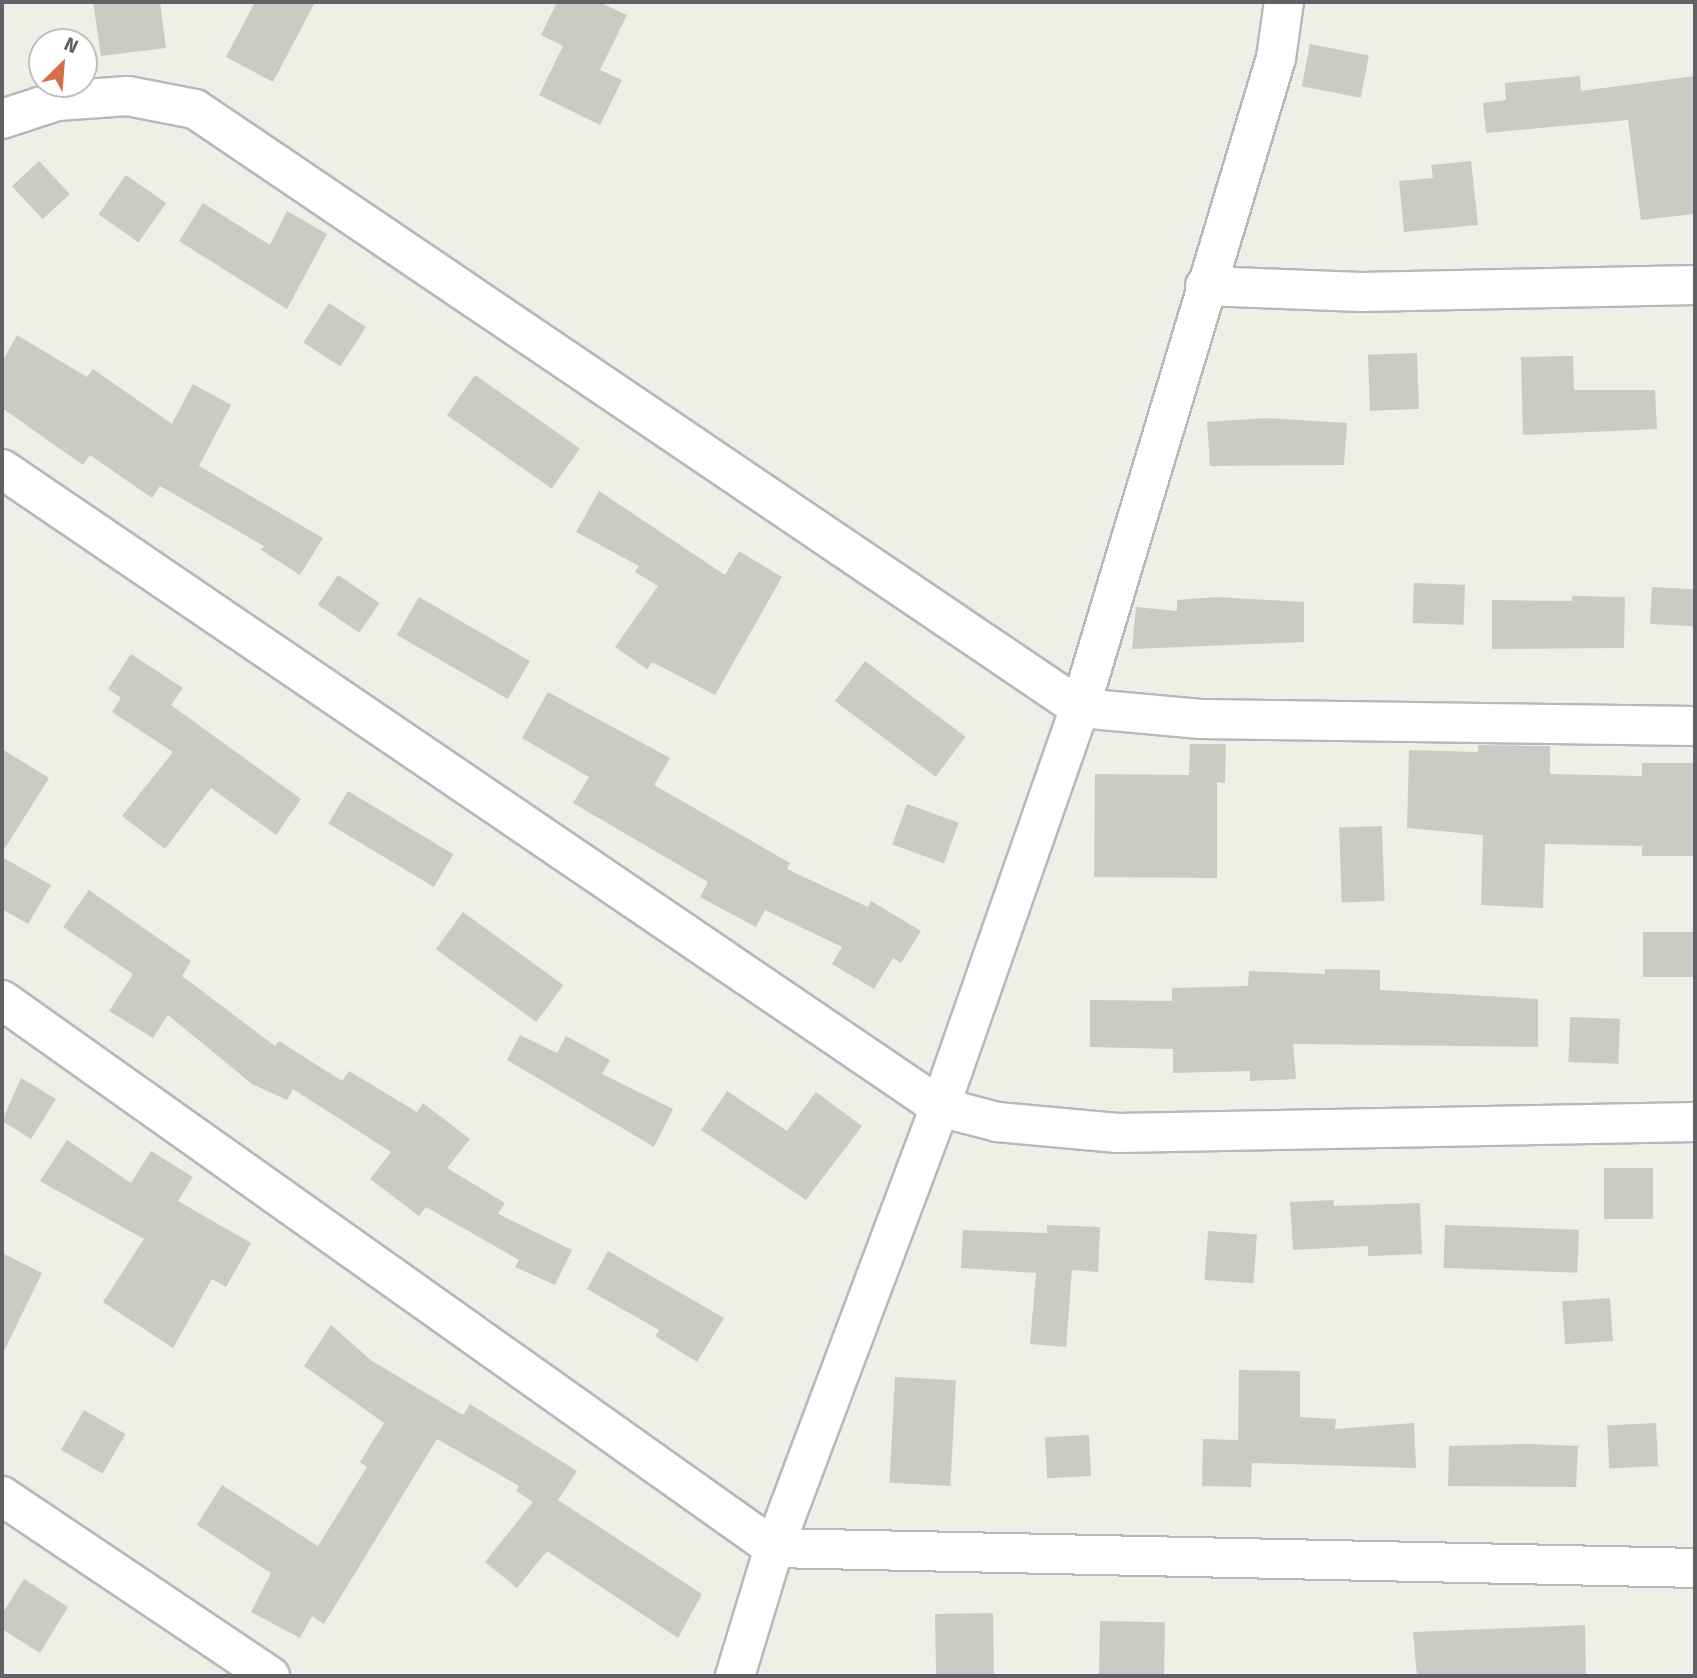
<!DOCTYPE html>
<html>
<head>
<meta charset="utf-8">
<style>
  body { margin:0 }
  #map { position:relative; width:1697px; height:1678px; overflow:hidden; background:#efefe8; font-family:"Fira Sans",sans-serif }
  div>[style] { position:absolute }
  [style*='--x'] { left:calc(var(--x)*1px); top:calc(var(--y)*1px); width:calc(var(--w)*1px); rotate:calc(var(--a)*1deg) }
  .building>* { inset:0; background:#cbcac4; transform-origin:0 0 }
  .roads { filter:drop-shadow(2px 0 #b8b8bc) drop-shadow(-2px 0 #b8b8bc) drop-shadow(0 2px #b8b8bc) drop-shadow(0 -2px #b8b8bc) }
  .minor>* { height:38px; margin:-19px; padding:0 19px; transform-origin:19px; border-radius:19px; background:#fff }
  span { translate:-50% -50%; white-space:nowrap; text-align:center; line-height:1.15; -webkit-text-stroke:5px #fff; paint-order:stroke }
  .frame { position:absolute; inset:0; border:4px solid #5f6166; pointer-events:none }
  .north { position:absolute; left:28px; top:28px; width:70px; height:70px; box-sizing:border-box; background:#fff; border:2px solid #bfc0c2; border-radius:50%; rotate:25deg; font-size:19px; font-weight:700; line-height:28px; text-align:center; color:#5f6166 }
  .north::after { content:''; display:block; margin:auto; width:24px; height:32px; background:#d66e47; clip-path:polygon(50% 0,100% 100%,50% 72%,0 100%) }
</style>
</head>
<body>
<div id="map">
  <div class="building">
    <i style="clip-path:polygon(93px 2px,160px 2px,166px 48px,101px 56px)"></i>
    <i style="clip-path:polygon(255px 2px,315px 2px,273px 82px,226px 57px)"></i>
    <i style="clip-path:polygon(557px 2px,599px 2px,627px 15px,600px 70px,622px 80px,600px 125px,539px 95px,563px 46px,541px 35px)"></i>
    <i style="left:1310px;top:44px;width:60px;height:43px;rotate:11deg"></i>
    <i style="clip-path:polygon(1580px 76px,1581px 91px,1695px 76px,1695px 214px,1641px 220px,1628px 120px,1486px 133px,1483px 103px,1506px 100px,1505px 83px)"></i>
    <i style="left:39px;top:161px;width:45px;height:37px;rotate:47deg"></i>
    <i style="clip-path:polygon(1471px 161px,1478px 225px,1404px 232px,1399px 181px,1433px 178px,1431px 165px)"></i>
    <i style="left:126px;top:175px;width:49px;height:48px;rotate:35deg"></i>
    <i style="clip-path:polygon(203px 203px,270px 245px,287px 211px,327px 234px,287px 309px,179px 241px)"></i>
    <i style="left:329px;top:303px;width:44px;height:47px;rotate:33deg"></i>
    <i style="clip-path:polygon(17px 335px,87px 377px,93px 369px,172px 424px,193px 384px,231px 405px,199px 466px,323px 538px,300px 575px,261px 550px,264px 546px,160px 486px,152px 498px,90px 455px,83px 465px,2px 408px,2px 362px)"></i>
    <i style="left:1417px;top:353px;width:56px;height:49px;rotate:88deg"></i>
    <i style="clip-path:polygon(1573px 356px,1574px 390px,1655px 390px,1657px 429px,1523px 435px,1521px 357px)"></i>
    <i style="left:475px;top:375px;width:128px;height:49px;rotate:35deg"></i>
    <i style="clip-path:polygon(1265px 418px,1347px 423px,1344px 465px,1210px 466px,1207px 422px)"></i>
    <i style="clip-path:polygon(599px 491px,725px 575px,739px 551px,782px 577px,715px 695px,652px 662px,647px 669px,615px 647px,658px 586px,635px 572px,639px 566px,576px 532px)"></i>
    <i style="left:338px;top:575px;width:50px;height:36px;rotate:34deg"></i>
    <i style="left:1414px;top:583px;width:51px;height:40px;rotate:2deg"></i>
    <i style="left:1652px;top:587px;width:43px;height:37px;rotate:3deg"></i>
    <i style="clip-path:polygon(1572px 596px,1625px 597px,1624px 648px,1492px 649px,1492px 600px,1572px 601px)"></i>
    <i style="left:419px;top:597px;width:128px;height:44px;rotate:30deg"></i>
    <i style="clip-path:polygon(1217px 597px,1304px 602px,1304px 642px,1132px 649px,1136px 607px,1177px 611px,1177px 600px)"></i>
    <i style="clip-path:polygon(131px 654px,183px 688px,171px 705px,301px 799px,276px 835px,211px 788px,165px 849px,122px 816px,173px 752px,112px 712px,121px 698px,108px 689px)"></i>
    <i style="left:865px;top:661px;width:126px;height:50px;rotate:37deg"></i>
    <i style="clip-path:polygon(548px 692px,670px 758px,654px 785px,790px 863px,787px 869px,868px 907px,871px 901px,921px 931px,901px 963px,893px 958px,874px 989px,832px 964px,842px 947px,765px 910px,756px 927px,700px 897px,708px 882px,573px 803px,589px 777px,522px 738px)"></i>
    <i style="clip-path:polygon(1190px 744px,1226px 744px,1225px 783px,1217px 782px,1217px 878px,1094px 877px,1095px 774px,1189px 775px)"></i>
    <i style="clip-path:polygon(1478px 745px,1550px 746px,1550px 774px,1642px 776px,1642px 763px,1695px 763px,1695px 856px,1642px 856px,1642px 846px,1545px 844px,1543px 908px,1481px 905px,1483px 835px,1407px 828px,1409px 750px,1478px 752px)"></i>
    <i style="clip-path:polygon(2px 749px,49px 778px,2px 853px)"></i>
    <i style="left:348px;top:791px;width:123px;height:38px;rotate:31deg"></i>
    <i style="left:907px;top:804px;width:55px;height:43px;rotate:20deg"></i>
    <i style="left:1382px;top:826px;width:75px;height:43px;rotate:88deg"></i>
    <i style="clip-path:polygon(2px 857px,51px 885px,28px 924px,2px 909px)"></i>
    <i style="clip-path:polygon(89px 890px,191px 961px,182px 976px,275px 1046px,279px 1041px,342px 1081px,349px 1071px,417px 1112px,423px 1103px,470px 1139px,447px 1168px,505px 1203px,498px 1214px,572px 1250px,555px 1285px,515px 1267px,519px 1260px,426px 1207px,419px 1216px,370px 1179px,391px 1152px,293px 1089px,287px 1100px,252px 1084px,168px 1015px,153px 1038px,109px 1011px,133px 974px,63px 927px)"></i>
    <i style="left:463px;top:912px;width:124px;height:46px;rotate:36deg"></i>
    <i style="left:1695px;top:932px;width:45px;height:52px;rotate:90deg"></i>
    <i style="clip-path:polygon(1325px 969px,1380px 970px,1380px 990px,1538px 999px,1538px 1047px,1293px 1044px,1296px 1079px,1250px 1081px,1250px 1071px,1173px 1073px,1173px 1049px,1090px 1047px,1090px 1000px,1172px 1001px,1172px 988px,1248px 986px,1249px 971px,1325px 974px)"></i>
    <i style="left:1570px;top:1017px;width:50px;height:45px;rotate:2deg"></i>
    <i style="clip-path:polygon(520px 1035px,557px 1053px,566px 1036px,610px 1060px,602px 1074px,673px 1109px,654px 1147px,507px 1060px)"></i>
    <i style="clip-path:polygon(21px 1078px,56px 1099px,31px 1139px,2px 1121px)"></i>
    <i style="clip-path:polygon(727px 1091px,787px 1131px,816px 1092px,862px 1126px,806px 1200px,701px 1130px)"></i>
    <i style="clip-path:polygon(67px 1140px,131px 1183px,151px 1151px,193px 1177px,178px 1201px,251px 1243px,226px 1287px,212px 1279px,173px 1348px,103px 1302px,144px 1239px,40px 1181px)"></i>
    <i style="left:1604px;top:1168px;width:49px;height:51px"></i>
    <i style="clip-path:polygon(1334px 1200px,1334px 1206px,1420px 1203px,1422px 1254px,1368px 1256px,1368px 1246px,1293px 1250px,1290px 1202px)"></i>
    <i style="clip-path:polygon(1047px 1225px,1100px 1227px,1098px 1272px,1072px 1270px,1066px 1347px,1030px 1344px,1036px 1273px,961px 1268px,963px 1230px,1047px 1233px)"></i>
    <i style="left:1445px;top:1225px;width:134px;height:43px;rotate:2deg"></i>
    <i style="left:1208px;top:1231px;width:49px;height:49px;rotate:4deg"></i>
    <i style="clip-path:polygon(608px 1251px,724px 1318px,697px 1362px,655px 1336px,659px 1330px,587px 1289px)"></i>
    <i style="clip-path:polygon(2px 1253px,42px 1273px,2px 1355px)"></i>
    <i style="left:1610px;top:1298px;width:43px;height:48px;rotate:86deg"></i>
    <i style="clip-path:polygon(331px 1325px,372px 1361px,463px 1415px,470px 1404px,577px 1471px,558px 1500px,702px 1594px,678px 1638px,547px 1551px,517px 1588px,485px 1562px,533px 1502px,516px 1491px,519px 1486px,437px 1439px,324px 1624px,312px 1616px,300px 1638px,251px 1612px,271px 1573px,197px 1525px,222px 1485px,318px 1546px,367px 1467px,360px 1462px,384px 1423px,304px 1366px)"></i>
    <i style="clip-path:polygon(1239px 1370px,1300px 1371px,1300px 1417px,1336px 1419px,1335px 1429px,1414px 1423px,1416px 1468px,1252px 1463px,1251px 1487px,1202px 1486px,1203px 1439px,1238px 1440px)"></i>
    <i style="left:895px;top:1377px;width:61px;height:106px;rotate:3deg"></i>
    <i style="left:84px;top:1410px;width:48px;height:46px;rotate:30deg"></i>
    <i style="left:1656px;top:1423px;width:43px;height:49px;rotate:87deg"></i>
    <i style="left:1089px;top:1435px;width:41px;height:44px;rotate:87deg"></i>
    <i style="clip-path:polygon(1530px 1444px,1578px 1446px,1576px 1487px,1448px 1486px,1449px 1446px)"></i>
    <i style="clip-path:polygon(24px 1579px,68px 1607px,40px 1653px,2px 1629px,2px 1614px)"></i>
    <i style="left:993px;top:1613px;width:63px;height:58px;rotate:89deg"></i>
    <i style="left:1100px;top:1621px;width:65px;height:55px;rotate:1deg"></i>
    <i style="clip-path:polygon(1585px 1625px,1586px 1676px,1417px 1676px,1413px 1632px)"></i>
  </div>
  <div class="roads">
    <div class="minor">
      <i style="--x:2;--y:119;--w:58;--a:-18.1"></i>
      <i style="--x:57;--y:101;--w:71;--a:-4"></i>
      <i style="--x:128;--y:96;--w:68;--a:11"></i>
      <i style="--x:195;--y:109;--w:1069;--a:34.09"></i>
      <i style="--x:1080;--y:708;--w:121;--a:5.2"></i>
      <i style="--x:1201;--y:719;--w:494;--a:0.8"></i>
      <i style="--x:1205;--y:286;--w:156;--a:2.2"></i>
      <i style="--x:1361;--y:292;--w:334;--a:-1.2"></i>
      <i style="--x:2;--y:469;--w:1134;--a:34.22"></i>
      <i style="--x:940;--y:1107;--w:59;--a:14.7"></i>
      <i style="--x:997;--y:1122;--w:121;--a:5.2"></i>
      <i style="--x:1118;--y:1133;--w:577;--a:-1.09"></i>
      <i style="--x:2;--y:1000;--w:947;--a:35.37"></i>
      <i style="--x:774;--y:1548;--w:921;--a:1.24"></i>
      <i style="--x:2;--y:1496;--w:323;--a:33.9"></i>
      <i style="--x:735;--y:1676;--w:134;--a:-73.1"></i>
      <i style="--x:774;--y:1548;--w:471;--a:-69.4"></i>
      <i style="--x:940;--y:1107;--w:423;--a:-70.7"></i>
      <i style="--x:1080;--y:708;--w:679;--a:-73.22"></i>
      <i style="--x:1276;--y:58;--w:57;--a:-81.9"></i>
    </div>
  </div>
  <div class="frame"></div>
  <div class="north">N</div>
</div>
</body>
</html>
